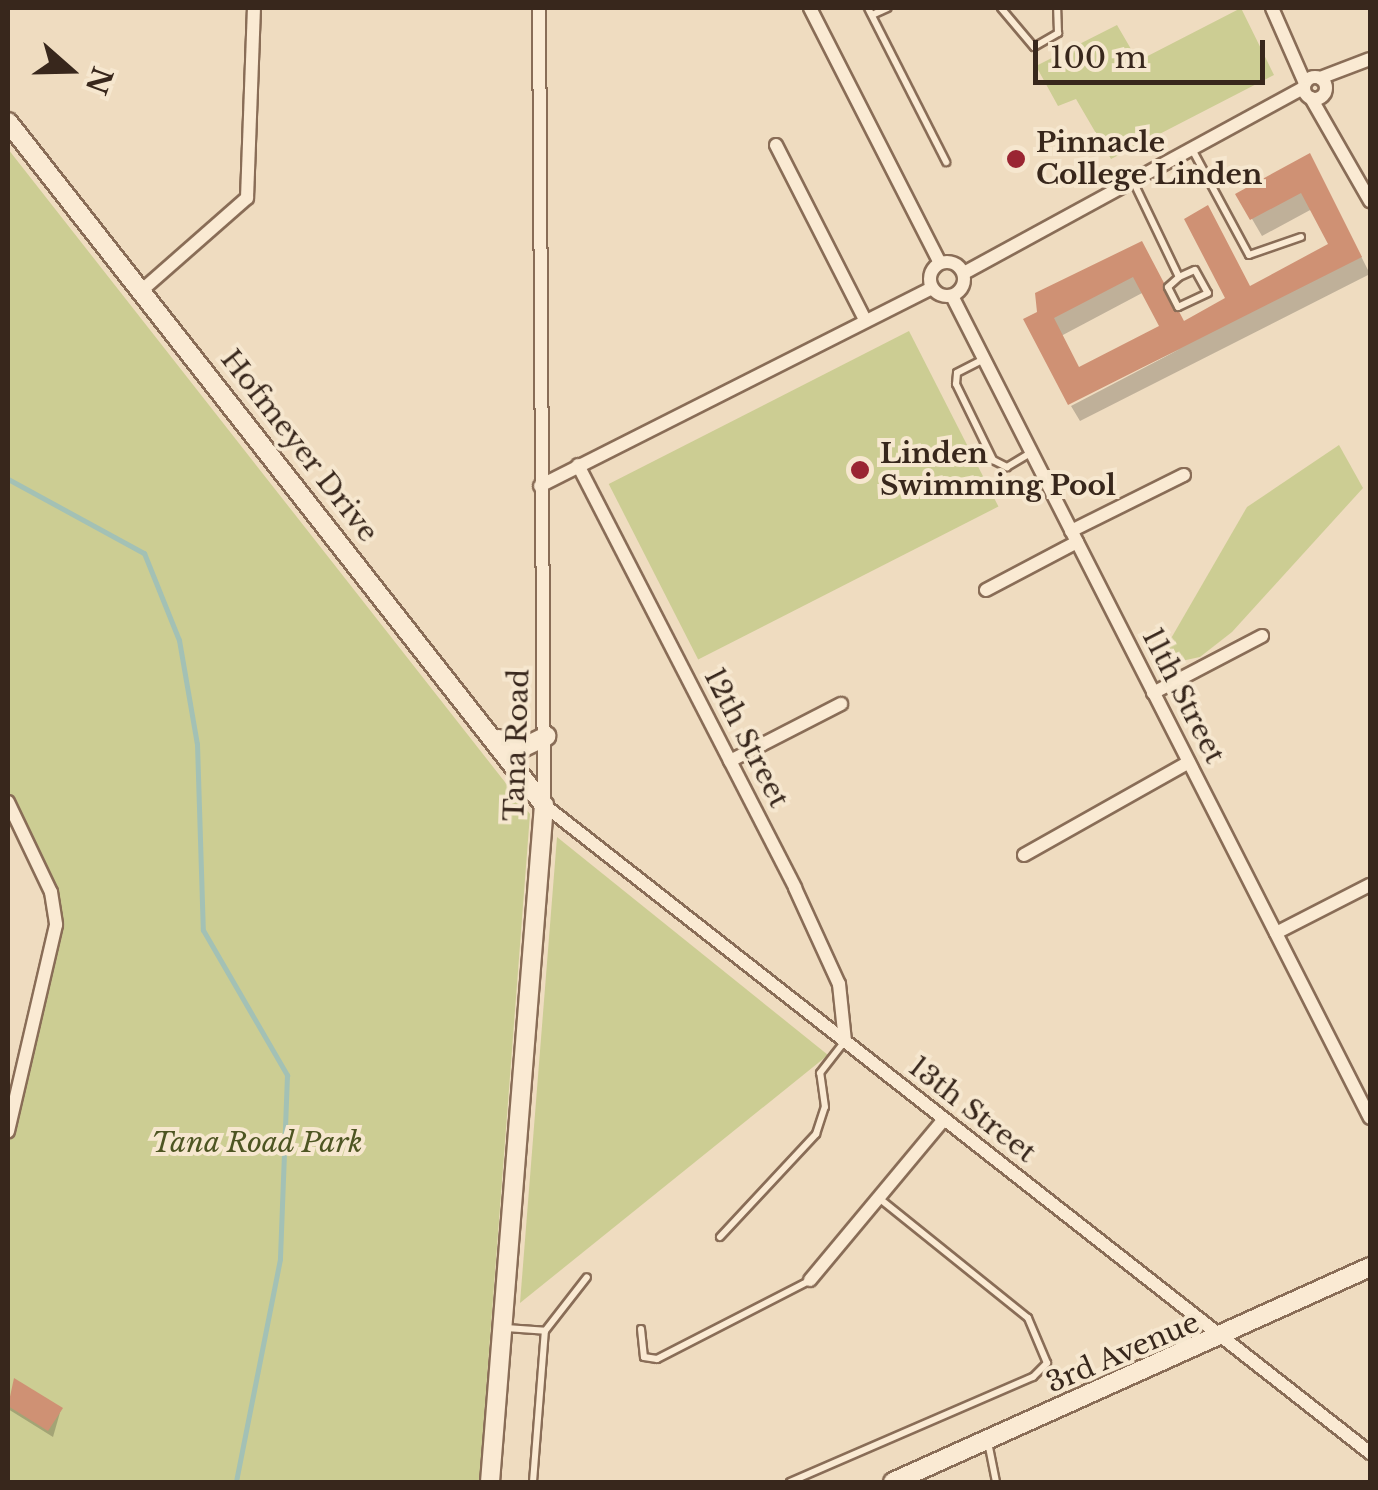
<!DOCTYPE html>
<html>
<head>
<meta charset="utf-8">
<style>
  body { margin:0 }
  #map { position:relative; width:1378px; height:1490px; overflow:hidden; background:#efdcc0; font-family:"Libre Baskerville",serif }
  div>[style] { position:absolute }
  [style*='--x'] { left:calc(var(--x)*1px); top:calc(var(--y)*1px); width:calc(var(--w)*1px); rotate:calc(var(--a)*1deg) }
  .green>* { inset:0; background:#cccd93; transform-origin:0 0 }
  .shadow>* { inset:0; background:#0003 }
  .stream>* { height:5px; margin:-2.5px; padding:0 2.5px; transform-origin:2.5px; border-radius:2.5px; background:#a3c1b5 }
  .building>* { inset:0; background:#cf9174 }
  .roads { filter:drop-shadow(2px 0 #896d57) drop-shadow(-2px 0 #896d57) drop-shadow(0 2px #896d57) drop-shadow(0 -2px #896d57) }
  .lane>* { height:6px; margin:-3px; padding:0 3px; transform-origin:3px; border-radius:3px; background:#faead3 }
  .street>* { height:12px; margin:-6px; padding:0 6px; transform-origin:6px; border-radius:6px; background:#faead3 }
  .street>.ring { margin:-6px; padding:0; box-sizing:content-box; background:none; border:12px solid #faead3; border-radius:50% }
  .secondary>* { height:18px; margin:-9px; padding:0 9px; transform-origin:9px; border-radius:9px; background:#faead3 }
  .dots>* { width:28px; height:28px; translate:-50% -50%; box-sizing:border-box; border:5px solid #f6e7cf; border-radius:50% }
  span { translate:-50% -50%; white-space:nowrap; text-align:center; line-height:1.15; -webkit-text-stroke:8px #f6e7cf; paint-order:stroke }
  .poi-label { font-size:28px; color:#38271c; font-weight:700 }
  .left { translate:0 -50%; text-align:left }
  .street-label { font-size:28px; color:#38271c }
  .park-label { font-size:28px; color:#4d5522; font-style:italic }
  .frame { position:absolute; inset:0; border:10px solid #38271c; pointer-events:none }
  .north { position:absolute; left:20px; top:20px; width:100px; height:100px; -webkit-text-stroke:8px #f6e7cf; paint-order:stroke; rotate:110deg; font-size:28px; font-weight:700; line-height:40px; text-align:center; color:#38271c }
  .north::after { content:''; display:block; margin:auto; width:35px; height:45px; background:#38271c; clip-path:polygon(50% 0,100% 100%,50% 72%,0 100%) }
  .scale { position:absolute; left:1033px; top:40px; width:232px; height:45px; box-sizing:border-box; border:5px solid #38271c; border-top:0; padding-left:12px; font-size:30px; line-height:35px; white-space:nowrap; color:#38271c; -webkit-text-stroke:8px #f6e7cf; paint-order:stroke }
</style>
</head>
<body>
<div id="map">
  <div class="green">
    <i style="clip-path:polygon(1241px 8px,1274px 75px,1111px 159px,1076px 99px,1058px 106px,1036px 66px,1117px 25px,1138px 61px)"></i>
    <i style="clip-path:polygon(8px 149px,530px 814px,479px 1482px,8px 1482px,8px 1107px,51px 956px,51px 897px,8px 814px)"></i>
    <i style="left:909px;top:331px;width:197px;height:337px;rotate:63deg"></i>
    <i style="clip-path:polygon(1339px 445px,1363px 488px,1232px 632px,1200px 657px,1172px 663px,1162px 654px,1247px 507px)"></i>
    <i style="clip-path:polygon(557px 837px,828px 1055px,520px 1303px)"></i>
  </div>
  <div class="shadow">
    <i style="clip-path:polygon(evenodd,1319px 173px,1370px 274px,1080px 421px,1071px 406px,1180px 349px,1069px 402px,1027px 320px,1141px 244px,1184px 324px,1331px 245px,1312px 209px,1262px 236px,1238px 195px,1319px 173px,1144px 292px,1163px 327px,1079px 370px,1061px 336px,1144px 292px)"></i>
    <i style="clip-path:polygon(15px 1382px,61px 1409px,53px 1437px,8px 1409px)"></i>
  </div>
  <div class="stream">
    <i style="--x:8;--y:479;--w:155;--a:28.6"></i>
    <i style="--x:144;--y:553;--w:94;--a:68.1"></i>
    <i style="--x:179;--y:640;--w:106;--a:80.2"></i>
    <i style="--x:197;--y:744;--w:186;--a:88.2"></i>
    <i style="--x:203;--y:930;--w:168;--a:59.9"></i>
    <i style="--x:287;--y:1075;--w:184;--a:92.2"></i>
    <i style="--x:280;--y:1259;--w:227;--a:101.2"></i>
  </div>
  <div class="building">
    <i style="clip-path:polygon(evenodd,1310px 153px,1362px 257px,1068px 405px,1023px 319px,1037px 312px,1035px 293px,1142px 241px,1184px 321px,1225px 298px,1184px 219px,1208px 205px,1250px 286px,1328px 244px,1301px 193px,1250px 220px,1235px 194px,1310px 153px,1133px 277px,1159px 326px,1079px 367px,1054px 318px,1133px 277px)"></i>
    <i style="clip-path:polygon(14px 1378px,63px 1408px,48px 1431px,8px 1406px)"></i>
  </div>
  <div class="roads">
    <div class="lane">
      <i style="--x:868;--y:8;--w:173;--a:63.1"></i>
      <i style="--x:1001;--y:8;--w:51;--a:49.8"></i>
      <i style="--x:1034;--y:47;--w:28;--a:-30"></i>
      <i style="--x:1058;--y:33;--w:25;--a:-92"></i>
      <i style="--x:872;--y:15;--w:17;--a:-24"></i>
      <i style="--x:1193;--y:151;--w:118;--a:61.7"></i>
      <i style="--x:1249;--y:255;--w:55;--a:-19.1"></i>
      <i style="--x:1133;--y:181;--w:106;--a:64.4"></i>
      <i style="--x:1179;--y:277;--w:17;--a:-24"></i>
      <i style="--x:1195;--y:270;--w:26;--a:61"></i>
      <i style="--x:1208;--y:293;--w:33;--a:155"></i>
      <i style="--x:1178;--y:307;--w:22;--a:-117"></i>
      <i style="--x:1168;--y:287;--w:15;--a:-42"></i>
      <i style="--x:982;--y:360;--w:28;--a:153"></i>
      <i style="--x:957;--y:373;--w:11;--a:95"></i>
      <i style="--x:956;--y:384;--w:85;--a:64"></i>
      <i style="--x:993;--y:460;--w:16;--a:27"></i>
      <i style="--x:1007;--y:467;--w:27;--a:-31"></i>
      <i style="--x:720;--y:1237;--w:141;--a:-47"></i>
      <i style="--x:816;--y:1134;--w:28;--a:-72"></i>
      <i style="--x:825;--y:1107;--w:34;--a:-98"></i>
      <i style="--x:820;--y:1073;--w:39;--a:-52"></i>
      <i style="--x:506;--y:1328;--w:39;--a:4"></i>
      <i style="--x:641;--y:1329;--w:28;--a:84"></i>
      <i style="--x:644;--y:1357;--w:13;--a:9"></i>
      <i style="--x:657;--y:1359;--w:171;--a:-27.2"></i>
      <i style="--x:988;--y:1442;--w:41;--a:78.7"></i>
      <i style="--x:533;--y:1482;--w:151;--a:-85.5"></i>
      <i style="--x:545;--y:1331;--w:68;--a:-52.1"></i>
      <i style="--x:790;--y:1482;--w:265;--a:-23.4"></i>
      <i style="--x:1033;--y:1377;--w:20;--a:-45"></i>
      <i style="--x:1047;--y:1363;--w:49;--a:-112.9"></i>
      <i style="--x:1028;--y:1318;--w:190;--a:-141.2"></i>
    </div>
    <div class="street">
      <i style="--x:539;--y:8;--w:797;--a:89.64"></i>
      <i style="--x:544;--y:805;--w:1050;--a:38.11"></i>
      <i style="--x:810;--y:8;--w:286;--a:63"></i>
      <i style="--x:1272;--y:8;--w:82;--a:66.3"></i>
      <i class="ring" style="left:1304px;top:77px;width:10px;height:10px"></i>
      <i style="--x:1320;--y:78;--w:53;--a:-20.8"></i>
      <i style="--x:1311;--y:98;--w:119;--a:60.2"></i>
      <i style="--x:776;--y:145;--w:194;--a:63"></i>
      <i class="ring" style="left:930px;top:262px;width:22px;height:22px"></i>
      <i style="--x:964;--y:273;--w:386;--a:-28.6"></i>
      <i style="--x:141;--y:291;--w:141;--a:-41.3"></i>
      <i style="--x:247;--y:198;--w:190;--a:-87.9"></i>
      <i style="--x:952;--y:296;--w:922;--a:63.05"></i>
      <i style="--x:578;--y:465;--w:475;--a:62.8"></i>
      <i style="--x:795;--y:888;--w:106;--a:65.4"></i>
      <i style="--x:839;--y:984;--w:57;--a:84"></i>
      <i style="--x:540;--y:486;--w:439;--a:-26.8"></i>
      <i style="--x:1071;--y:531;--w:126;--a:-26.4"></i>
      <i style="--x:986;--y:590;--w:103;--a:-27.8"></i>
      <i style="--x:1153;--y:693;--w:123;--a:-27.6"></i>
      <i style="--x:730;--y:761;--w:125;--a:-27.2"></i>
      <i style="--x:8;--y:802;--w:100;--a:64.5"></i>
      <i style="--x:51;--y:892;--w:33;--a:81"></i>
      <i style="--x:56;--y:925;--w:212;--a:103.1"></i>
      <i style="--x:1024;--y:855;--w:189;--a:-29.4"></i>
      <i style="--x:1276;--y:933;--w:106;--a:-27.1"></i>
      <i style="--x:810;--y:1280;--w:209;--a:-50.2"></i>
    </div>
    <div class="secondary">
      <i style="--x:8;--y:122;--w:868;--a:51.88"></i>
      <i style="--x:544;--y:805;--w:679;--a:94.56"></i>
      <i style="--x:499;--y:739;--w:26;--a:18"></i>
      <i style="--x:524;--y:747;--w:25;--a:-26"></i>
      <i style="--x:893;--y:1482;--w:523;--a:-24.26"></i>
    </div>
  </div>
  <div class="dots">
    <i style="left:1016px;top:159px;background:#9a2532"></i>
    <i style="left:860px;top:470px;background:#9a2532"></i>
  </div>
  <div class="poi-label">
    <span class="left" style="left:1036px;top:159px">Pinnacle<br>College Linden</span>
    <span class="left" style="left:880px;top:470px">Linden<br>Swimming Pool</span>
  </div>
  <div class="street-label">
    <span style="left:299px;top:446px;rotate:52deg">Hofmeyer Drive</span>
    <span style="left:1183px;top:696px;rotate:63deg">11th Street</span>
    <span style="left:746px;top:738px;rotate:63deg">12th Street</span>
    <span style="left:517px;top:745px;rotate:-88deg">Tana Road</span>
    <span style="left:972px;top:1110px;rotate:38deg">13th Street</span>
    <span style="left:1123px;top:1353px;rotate:-23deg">3rd Avenue</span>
  </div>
  <div class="park-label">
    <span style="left:257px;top:1143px">Tana Road Park</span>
  </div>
  <div class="frame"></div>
  <div class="north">N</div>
  <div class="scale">100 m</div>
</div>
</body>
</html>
